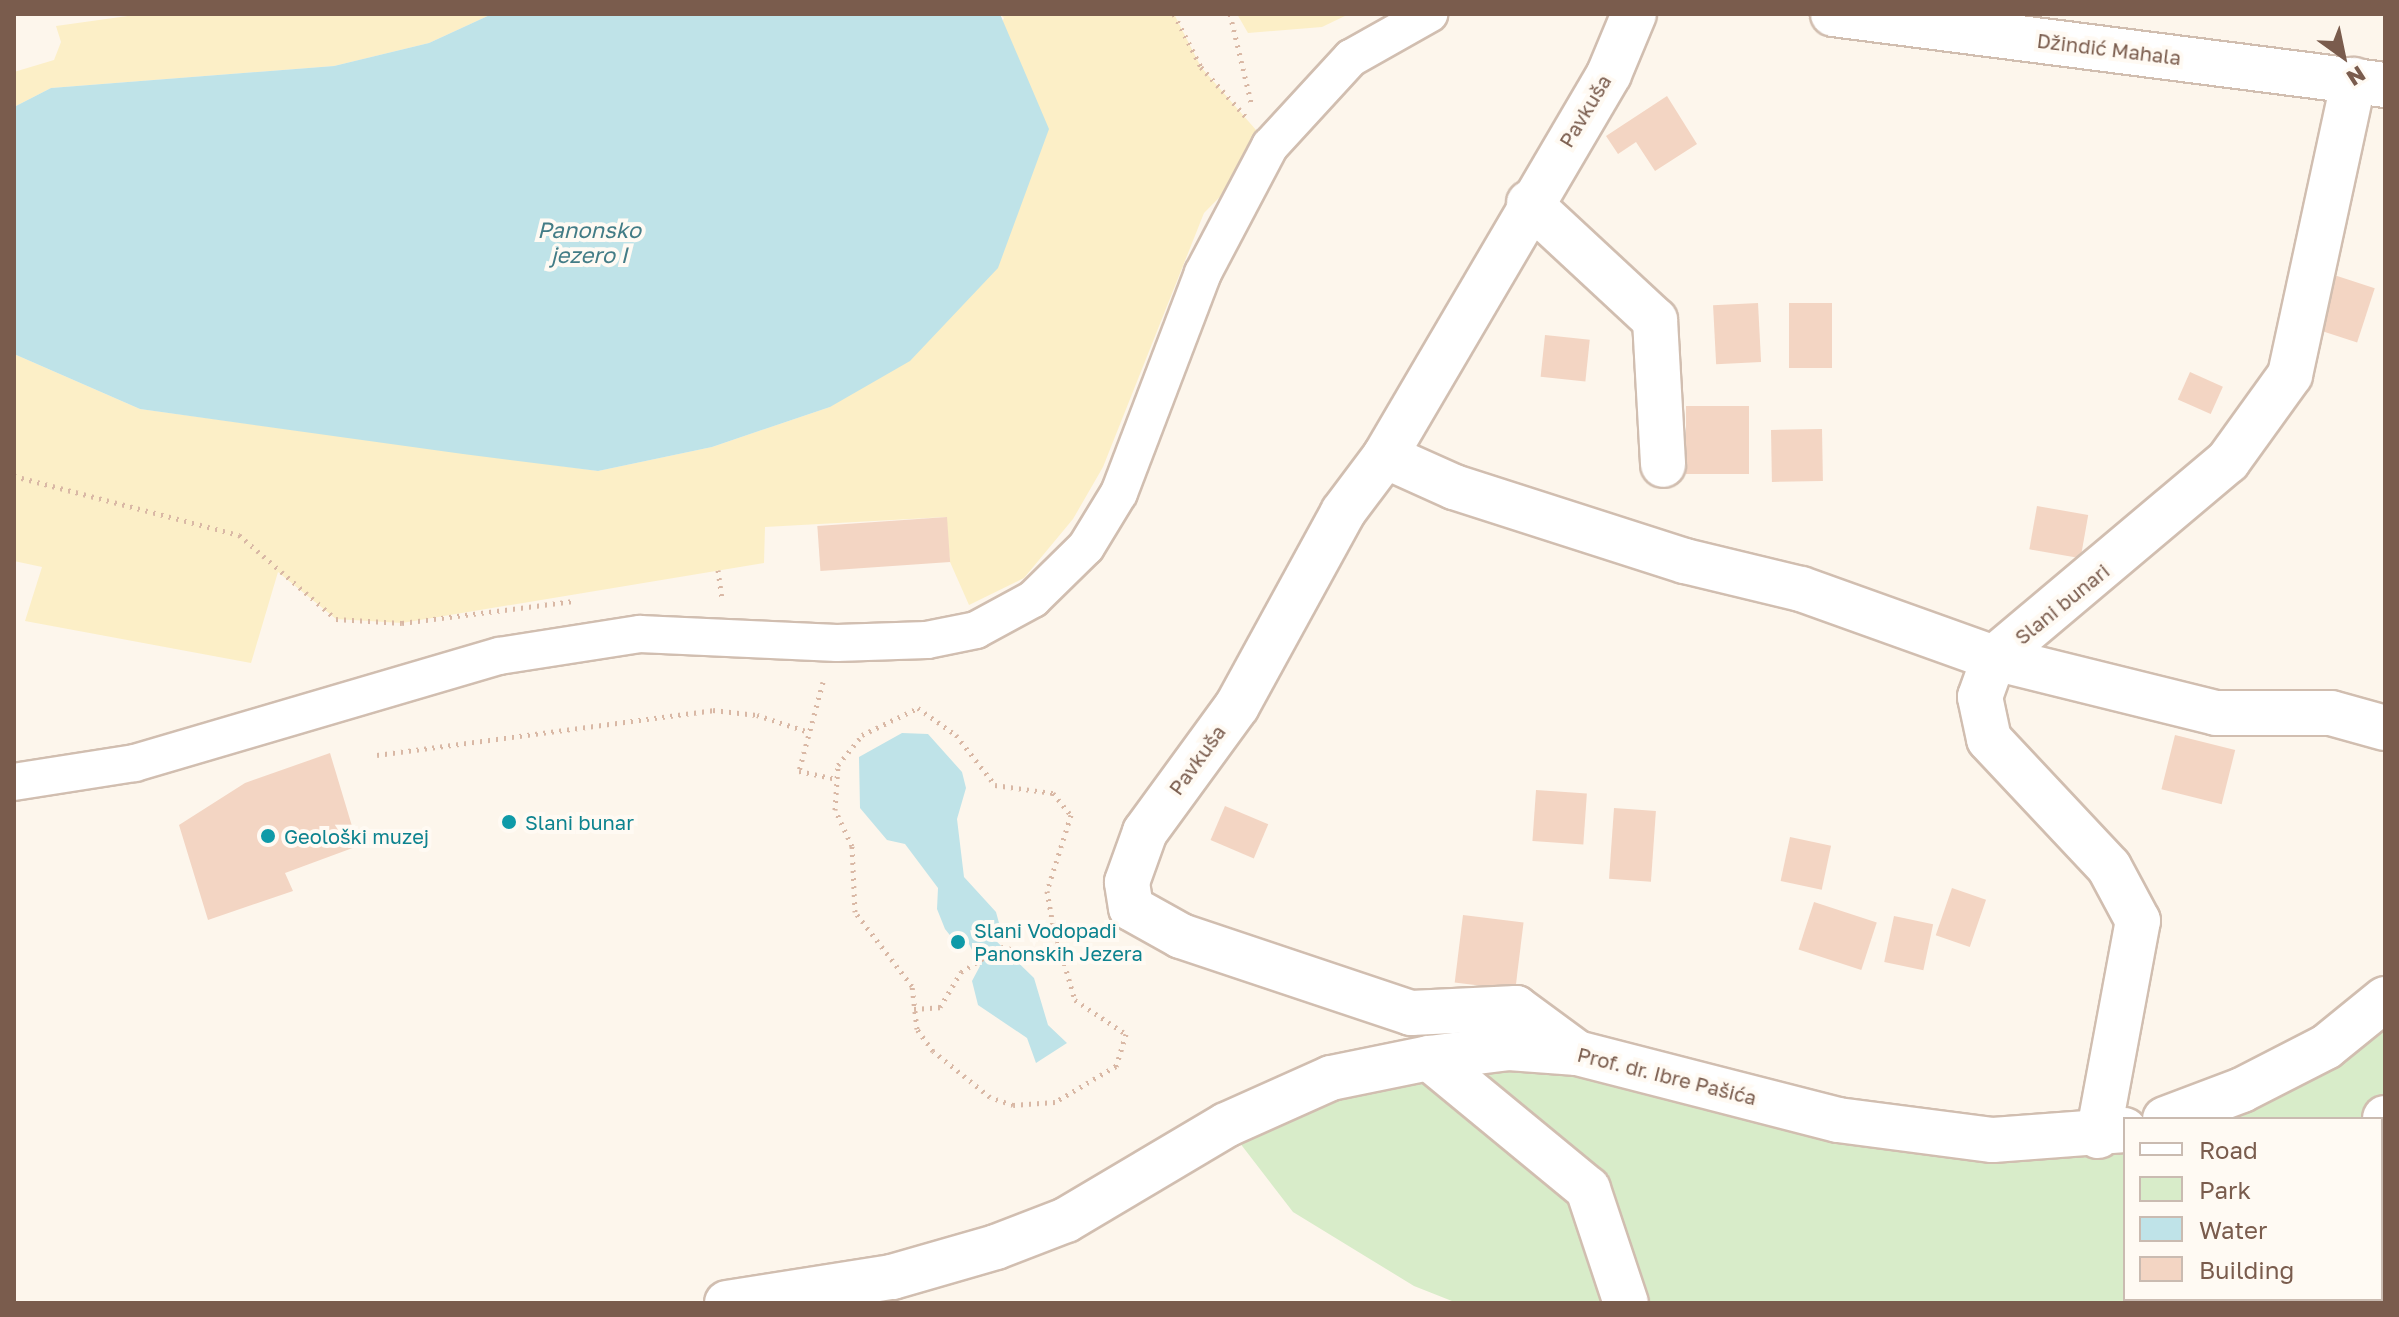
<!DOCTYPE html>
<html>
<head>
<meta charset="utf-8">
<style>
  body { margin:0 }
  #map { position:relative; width:2399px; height:1317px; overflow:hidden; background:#fdf6ec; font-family:"Golos Text",sans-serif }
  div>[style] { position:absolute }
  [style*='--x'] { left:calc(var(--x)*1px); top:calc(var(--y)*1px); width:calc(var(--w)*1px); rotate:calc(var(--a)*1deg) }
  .green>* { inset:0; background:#d8ecc9 }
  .sand>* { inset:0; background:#fcefc7 }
  .water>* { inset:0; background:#bfe3e8 }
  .building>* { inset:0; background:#f3d5c3; transform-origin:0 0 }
  .path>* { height:5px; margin-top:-2.5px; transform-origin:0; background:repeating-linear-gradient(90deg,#d9b8a5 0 2px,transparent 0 8px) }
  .roads { filter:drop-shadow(2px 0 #d1beb0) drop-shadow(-2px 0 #d1beb0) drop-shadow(0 2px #d1beb0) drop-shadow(0 -2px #d1beb0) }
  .pedestrian>* { height:36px; margin:-18px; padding:0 18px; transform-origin:18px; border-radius:18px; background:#fff }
  .minor>* { height:44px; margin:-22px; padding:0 22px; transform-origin:22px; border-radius:22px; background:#fff }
  .tertiary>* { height:44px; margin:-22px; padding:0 22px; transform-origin:22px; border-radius:22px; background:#fff }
  .dots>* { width:22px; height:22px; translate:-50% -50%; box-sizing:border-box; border:4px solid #fffaf3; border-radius:50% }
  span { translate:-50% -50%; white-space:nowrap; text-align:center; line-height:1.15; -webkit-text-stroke:8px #fffaf3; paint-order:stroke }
  .street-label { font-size:20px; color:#7a5c4d }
  .culture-label { font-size:20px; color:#0d838f }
  .left { translate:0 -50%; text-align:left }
  .water-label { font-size:22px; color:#437c86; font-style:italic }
  .frame { position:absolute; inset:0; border:16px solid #7a5c4d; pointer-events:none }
  .legend { position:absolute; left:2123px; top:1117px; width:260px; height:184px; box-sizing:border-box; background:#fffaf3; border:2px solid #cabbb1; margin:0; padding:10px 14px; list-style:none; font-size:24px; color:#7a5c4d }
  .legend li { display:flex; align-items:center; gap:16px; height:40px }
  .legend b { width:40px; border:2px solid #cabbb1 }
  .north { position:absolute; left:2303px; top:16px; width:80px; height:80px; -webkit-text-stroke:6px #fffaf3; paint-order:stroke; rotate:147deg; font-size:22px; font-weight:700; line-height:32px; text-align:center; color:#7a5c4d }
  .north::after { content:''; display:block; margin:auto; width:28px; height:36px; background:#7a5c4d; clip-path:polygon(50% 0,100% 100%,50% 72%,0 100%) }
</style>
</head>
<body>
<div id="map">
  <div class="green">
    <i style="clip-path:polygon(2385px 999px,2385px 1303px,1457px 1303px,1414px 1286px,1293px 1212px,1226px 1125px,1509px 1048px,1838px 1120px,2125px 1130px,2125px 1299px,2381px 1299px,2381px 1119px,2165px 1119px)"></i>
  </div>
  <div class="sand">
    <i style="clip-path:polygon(142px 14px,492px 14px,429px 43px,334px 66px,51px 88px,14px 107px,14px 72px,54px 60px,61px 42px,56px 26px)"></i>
    <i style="clip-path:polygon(1000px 14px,1174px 14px,1201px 67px,1270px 146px,1204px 213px,1103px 467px,1073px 519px,1024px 578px,969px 605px,950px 562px,946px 517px,765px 527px,764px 563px,402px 623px,336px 619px,278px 572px,251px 663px,25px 621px,42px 567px,14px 561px,14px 354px,140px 409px,598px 471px,712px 447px,830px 407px,1004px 18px)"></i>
    <i style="clip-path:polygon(1237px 14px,1349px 14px,1322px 27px,1248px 33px)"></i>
  </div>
  <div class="water">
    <i style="clip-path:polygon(492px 14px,1000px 14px,1049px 129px,998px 268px,910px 361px,830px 407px,712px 447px,598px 471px,463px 454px,140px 409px,14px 354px,14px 107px,51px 88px,334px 66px,429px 43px)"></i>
    <i style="clip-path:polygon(902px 733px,928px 734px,962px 772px,966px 788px,957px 819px,964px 877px,996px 912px,999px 923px,990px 935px,1034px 978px,1048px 1025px,1067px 1043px,1036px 1063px,1027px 1038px,978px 1005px,972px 981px,980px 966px,969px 944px,961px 949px,945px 929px,937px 909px,938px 888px,905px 844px,887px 840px,860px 808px,859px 757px)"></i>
  </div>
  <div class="building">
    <i style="clip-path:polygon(1667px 96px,1697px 144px,1655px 171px,1636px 142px,1618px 154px,1606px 136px)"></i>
    <i style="left:2331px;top:274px;width:46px;height:57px;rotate:18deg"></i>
    <i style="left:1758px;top:303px;width:59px;height:45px;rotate:87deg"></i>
    <i style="left:1789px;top:303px;width:43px;height:65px"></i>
    <i style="left:1545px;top:335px;width:45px;height:42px;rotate:6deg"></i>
    <i style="left:2190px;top:372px;width:36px;height:30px;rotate:24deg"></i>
    <i style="left:1686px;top:406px;width:63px;height:68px"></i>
    <i style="left:1822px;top:429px;width:52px;height:51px;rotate:89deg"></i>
    <i style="left:2037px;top:506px;width:52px;height:44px;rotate:10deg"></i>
    <i style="left:947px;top:517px;width:45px;height:130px;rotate:86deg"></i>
    <i style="left:2175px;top:735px;width:62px;height:56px;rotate:14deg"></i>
    <i style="clip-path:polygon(330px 753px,358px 846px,285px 873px,293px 891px,208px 920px,179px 825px,245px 783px)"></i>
    <i style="left:1536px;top:790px;width:51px;height:51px;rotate:4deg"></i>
    <i style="left:1225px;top:806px;width:47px;height:37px;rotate:23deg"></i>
    <i style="left:1614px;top:808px;width:42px;height:71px;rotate:4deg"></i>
    <i style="left:1790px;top:837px;width:42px;height:45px;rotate:12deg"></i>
    <i style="left:1952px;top:888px;width:36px;height:50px;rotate:19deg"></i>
    <i style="left:1814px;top:902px;width:66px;height:50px;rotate:18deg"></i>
    <i style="left:1463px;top:915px;width:61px;height:68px;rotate:7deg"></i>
    <i style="left:1894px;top:916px;width:40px;height:47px;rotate:12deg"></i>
  </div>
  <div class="path">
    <i style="--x:1174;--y:14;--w:59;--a:63"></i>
    <i style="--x:1201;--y:67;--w:67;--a:48"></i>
    <i style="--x:1230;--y:14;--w:95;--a:76.6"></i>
    <i style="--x:14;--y:476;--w:233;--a:14.7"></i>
    <i style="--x:239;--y:535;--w:128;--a:40.9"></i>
    <i style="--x:336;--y:619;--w:66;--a:3.5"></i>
    <i style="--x:402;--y:623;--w:173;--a:-7.3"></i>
    <i style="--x:718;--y:570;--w:28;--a:82"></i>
    <i style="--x:823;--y:682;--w:92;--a:105.1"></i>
    <i style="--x:799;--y:771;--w:39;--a:12"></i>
    <i style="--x:918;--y:708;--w:47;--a:35.4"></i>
    <i style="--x:956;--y:735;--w:63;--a:52"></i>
    <i style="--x:995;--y:785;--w:59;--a:7.9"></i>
    <i style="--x:1053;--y:793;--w:28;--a:51"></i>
    <i style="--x:1071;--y:815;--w:80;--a:107.5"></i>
    <i style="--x:1047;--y:891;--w:35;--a:80"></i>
    <i style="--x:1053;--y:925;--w:78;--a:73.7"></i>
    <i style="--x:1075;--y:1000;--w:61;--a:33.7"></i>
    <i style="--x:1126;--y:1034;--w:34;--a:107"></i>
    <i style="--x:1116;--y:1066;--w:71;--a:149.5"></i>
    <i style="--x:1055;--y:1102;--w:42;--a:175.9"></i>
    <i style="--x:1013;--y:1105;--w:24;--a:-161"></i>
    <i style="--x:990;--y:1097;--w:73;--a:-141.1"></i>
    <i style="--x:933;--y:1051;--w:27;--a:-126"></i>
    <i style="--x:917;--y:1029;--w:43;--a:-96.6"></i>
    <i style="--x:912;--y:986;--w:93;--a:-127.6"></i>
    <i style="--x:855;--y:912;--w:66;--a:-92.6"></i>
    <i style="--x:852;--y:846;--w:40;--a:-115"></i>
    <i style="--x:835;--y:810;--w:45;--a:-86.2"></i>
    <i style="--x:838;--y:765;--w:38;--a:-51"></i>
    <i style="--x:862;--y:735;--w:62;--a:-25.7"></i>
    <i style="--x:377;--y:755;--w:339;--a:-7.6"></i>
    <i style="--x:713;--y:710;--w:44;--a:6.5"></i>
    <i style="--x:757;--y:715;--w:55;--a:18.1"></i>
    <i style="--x:914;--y:1009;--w:26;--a:-4"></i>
    <i style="--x:940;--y:1007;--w:41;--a:-59"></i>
    <i style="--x:961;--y:972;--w:47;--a:-32"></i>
    <i style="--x:1001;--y:947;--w:45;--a:11.6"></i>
    <i style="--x:1045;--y:956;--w:20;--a:-11"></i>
  </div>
  <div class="roads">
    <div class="pedestrian">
      <i style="--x:14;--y:782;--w:122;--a:-8.9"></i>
      <i style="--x:135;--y:763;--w:379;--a:-16.4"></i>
      <i style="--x:499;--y:656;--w:143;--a:-8.9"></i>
      <i style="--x:640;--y:634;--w:197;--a:2.6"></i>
      <i style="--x:837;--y:643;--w:90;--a:-1.9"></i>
      <i style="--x:927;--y:640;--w:50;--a:-11.5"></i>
      <i style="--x:976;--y:630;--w:65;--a:-28.5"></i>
      <i style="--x:1033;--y:599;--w:74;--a:-44.5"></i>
      <i style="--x:1086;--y:547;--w:63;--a:-58.6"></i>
      <i style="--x:1119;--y:493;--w:235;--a:-69.1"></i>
      <i style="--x:1203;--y:273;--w:144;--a:-62.2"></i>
      <i style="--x:1270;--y:146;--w:120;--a:-47.4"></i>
      <i style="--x:1351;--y:58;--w:90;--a:-29.4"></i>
    </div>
    <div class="minor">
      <i style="--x:1833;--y:14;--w:557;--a:7.33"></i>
      <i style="--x:1529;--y:203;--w:172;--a:42.9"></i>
      <i style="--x:1655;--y:320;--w:145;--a:86.8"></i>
      <i style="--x:1385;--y:456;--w:76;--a:24.2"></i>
      <i style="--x:1454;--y:487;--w:243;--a:17.8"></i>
      <i style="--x:1685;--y:561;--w:119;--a:13.6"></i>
      <i style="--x:1801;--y:589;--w:205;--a:19.7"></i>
      <i style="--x:1994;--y:658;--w:229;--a:13.9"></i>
      <i style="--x:2216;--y:713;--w:115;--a:0"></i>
      <i style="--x:2331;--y:713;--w:56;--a:15.5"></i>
      <i style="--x:1577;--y:1053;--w:76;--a:-143.6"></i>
      <i style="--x:1516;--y:1008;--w:105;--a:177.3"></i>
      <i style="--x:1411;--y:1013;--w:243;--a:-161.5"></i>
      <i style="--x:1181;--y:936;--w:57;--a:-150.8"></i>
      <i style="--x:1131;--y:908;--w:26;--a:-99"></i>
      <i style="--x:1127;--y:882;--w:53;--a:-70.2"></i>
      <i style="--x:1145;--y:832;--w:156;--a:-53.9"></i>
      <i style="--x:1237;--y:706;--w:221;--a:-61.3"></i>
      <i style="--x:1343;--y:512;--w:70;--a:-53.1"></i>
      <i style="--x:1385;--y:456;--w:443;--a:-59.6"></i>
      <i style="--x:1609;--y:74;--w:65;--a:-67.4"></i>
      <i style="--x:1429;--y:1058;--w:206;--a:39.5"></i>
      <i style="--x:1588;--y:1189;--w:120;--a:71.6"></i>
      <i style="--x:2385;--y:1118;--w:45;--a:90"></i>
      <i style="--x:2098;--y:1136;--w:219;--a:-79.5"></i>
      <i style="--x:2138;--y:921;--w:61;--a:-118.2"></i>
      <i style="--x:2109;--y:867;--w:175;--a:-133.2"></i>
      <i style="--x:1989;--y:739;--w:43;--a:-102.1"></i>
      <i style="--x:1980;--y:697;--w:41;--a:-70.3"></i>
      <i style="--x:1994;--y:658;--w:306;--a:-40.1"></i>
      <i style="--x:2228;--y:461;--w:106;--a:-54.2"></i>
      <i style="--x:2290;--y:375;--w:302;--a:-77.8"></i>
      <i style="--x:2274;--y:1303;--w:6;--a:-45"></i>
    </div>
    <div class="tertiary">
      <i style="--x:2165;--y:1119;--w:82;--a:-20.6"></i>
      <i style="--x:2242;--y:1090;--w:94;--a:-27.1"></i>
      <i style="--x:2326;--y:1047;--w:76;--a:-39.1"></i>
      <i style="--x:727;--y:1303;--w:167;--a:-9"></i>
      <i style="--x:892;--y:1277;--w:108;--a:-16.1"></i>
      <i style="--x:996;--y:1247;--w:75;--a:-21.1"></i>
      <i style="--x:1066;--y:1220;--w:186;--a:-30.7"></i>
      <i style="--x:1226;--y:1125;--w:115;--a:-24.1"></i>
      <i style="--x:1331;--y:1078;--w:100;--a:-11.5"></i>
      <i style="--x:1429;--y:1058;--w:81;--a:-7.1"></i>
      <i style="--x:1509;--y:1048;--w:68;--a:4.2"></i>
      <i style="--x:1577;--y:1053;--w:269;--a:14.4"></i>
      <i style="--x:1838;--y:1120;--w:156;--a:7.4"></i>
      <i style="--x:1993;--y:1140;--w:132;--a:-4.3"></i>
    </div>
  </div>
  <div class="dots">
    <i style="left:509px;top:822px;background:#0f9aa8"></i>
    <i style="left:268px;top:836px;background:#0f9aa8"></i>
    <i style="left:958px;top:942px;background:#0f9aa8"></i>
  </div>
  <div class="street-label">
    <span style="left:2109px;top:49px;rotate:7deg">Džindić Mahala</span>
    <span style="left:1585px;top:111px;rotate:-59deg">Pavkuša</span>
    <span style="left:2062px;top:604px;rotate:-39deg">Slani bunari</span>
    <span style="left:1197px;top:760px;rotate:-54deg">Pavkuša</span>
    <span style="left:1667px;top:1076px;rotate:14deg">Prof. dr. Ibre Pašića</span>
  </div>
  <div class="culture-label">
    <span class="left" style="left:525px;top:822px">Slani bunar</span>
    <span class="left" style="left:284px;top:836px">Geološki muzej</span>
    <span class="left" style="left:974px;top:942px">Slani Vodopadi<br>Panonskih Jezera</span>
  </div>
  <div class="water-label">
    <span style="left:589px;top:242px">Panonsko<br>jezero I</span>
  </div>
  <div class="frame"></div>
  <ul class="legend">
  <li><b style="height:10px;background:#fff"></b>Road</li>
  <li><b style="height:22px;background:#d8ecc9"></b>Park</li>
  <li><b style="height:22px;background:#bfe3e8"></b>Water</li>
  <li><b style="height:22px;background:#f3d5c3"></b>Building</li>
  </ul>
  <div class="north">N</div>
</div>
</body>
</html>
